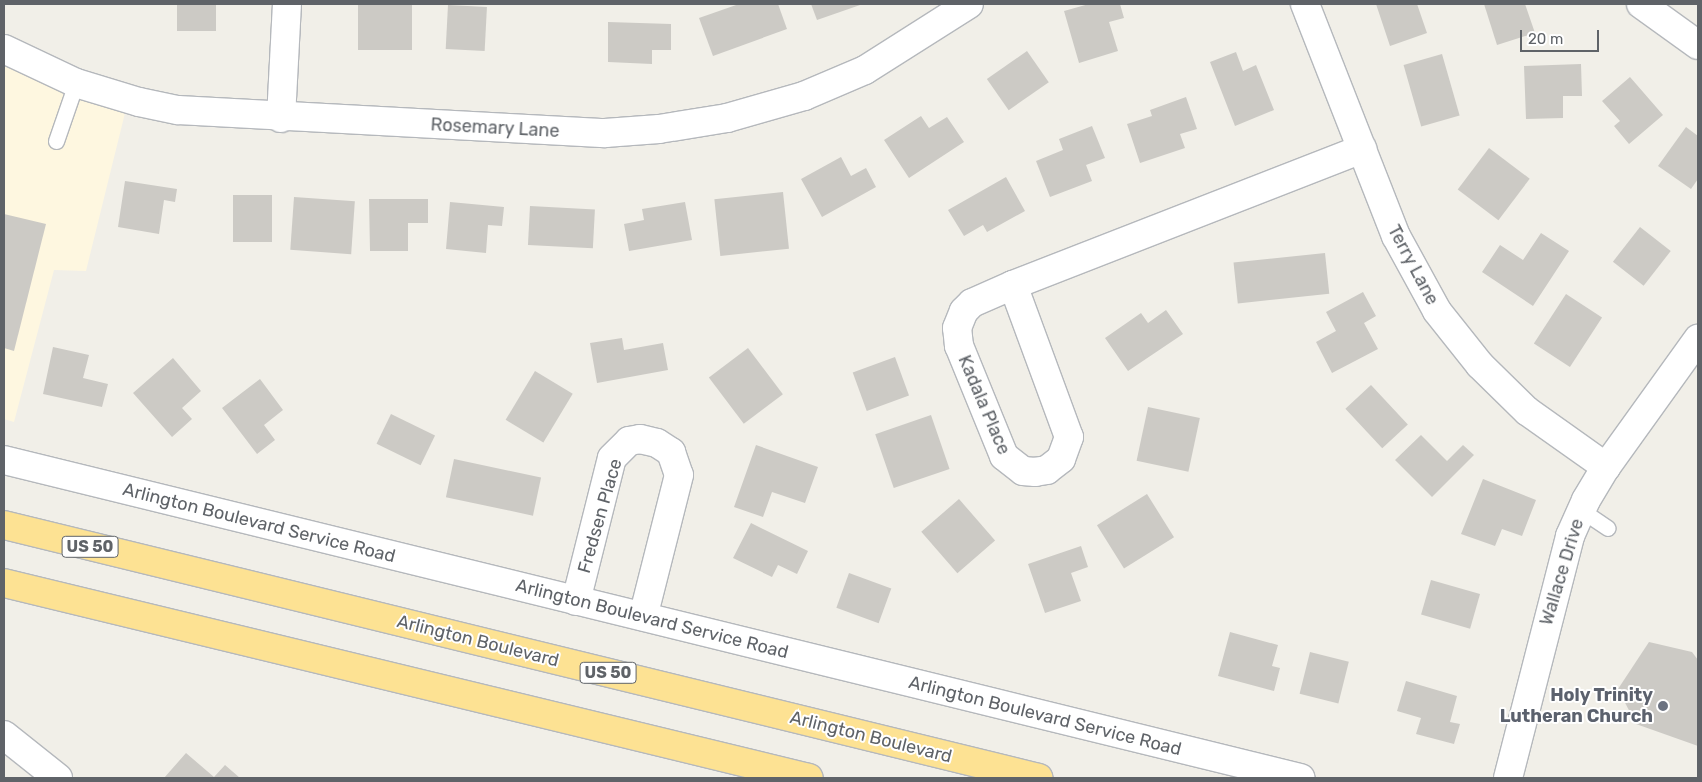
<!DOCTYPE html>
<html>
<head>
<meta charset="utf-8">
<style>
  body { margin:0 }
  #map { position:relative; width:1702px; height:782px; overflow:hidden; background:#f1efe8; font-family:Rubik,sans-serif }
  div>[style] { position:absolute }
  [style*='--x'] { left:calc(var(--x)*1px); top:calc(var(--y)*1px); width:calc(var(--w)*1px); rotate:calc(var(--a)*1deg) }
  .commercial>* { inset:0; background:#fef7e0 }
  .building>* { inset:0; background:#cccac5; transform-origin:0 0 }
  .roads { filter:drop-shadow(1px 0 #b5b8bc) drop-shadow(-1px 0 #b5b8bc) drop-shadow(0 1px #b5b8bc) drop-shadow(0 -1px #b5b8bc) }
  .lane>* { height:15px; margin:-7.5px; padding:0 7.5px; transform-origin:7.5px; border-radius:7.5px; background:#fff }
  .street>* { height:28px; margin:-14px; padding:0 14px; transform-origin:14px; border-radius:14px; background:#fff }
  .highway>* { height:28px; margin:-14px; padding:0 14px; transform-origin:14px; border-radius:14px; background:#fde293 }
  .dots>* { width:14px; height:14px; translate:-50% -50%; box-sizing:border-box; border:2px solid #fff; border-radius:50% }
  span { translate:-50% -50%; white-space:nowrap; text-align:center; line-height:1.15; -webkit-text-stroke:4px #fff; paint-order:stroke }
  .shield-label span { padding:1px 4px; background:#fff; border:1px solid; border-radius:4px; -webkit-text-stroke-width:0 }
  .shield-label { font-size:16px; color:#5f6368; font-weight:700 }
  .street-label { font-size:18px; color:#5f6368 }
  .worship-label { font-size:18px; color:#5b616d; font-weight:700 }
  .right { translate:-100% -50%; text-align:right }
  .frame { position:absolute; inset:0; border:5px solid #5f6368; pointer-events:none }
  .scale { position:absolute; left:1520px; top:30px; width:79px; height:22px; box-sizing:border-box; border:2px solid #5f6368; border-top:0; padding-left:6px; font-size:15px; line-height:18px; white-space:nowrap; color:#5f6368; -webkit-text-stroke:4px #fff; paint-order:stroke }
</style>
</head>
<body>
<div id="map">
  <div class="commercial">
    <i style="clip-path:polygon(4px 66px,125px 113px,86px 271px,54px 270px,14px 422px,4px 419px)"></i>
  </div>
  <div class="building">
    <i style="left:177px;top:4px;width:39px;height:27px"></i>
    <i style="left:358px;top:4px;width:54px;height:46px"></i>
    <i style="clip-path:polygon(739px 4px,778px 4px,787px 29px,713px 56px,699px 18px)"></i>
    <i style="clip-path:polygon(811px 4px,863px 4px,817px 20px)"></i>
    <i style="clip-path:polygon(1089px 4px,1120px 4px,1124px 18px,1109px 22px,1118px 51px,1079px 63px,1064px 11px)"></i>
    <i style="clip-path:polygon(1376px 4px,1417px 4px,1427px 33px,1390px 46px)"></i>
    <i style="clip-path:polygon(1484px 4px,1525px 4px,1535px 33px,1497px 45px)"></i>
    <i style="left:448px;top:5px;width:39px;height:44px;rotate:3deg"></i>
    <i style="clip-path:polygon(608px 22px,671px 24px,671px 50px,652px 50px,652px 64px,608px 62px)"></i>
    <i style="left:1027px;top:51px;width:38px;height:49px;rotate:55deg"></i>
    <i style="clip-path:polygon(1236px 52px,1243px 71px,1256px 65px,1274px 110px,1235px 126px,1210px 62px)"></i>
    <i style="left:1442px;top:54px;width:64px;height:40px;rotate:74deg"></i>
    <i style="clip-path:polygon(1581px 64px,1582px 96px,1563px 96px,1563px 118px,1526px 119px,1524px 66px)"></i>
    <i style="clip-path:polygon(1630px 77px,1663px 115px,1629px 144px,1614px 126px,1620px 121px,1602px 101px)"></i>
    <i style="clip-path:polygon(1186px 97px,1197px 129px,1180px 134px,1185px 148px,1140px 163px,1127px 124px,1152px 116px,1150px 110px)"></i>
    <i style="clip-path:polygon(921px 116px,929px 128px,947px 117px,964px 142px,909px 178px,884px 140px)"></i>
    <i style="clip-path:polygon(1092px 126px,1105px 158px,1086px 165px,1092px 181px,1050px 197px,1036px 161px,1063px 150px,1059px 139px)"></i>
    <i style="clip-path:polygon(1686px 127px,1698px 136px,1698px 179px,1691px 189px,1658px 166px)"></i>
    <i style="left:1489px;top:148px;width:51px;height:52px;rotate:37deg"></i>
    <i style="clip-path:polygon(841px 157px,851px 176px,866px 168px,876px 187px,822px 217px,801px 179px)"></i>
    <i style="clip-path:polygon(1006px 177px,1025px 211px,987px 232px,983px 225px,964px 236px,948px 210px)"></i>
    <i style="clip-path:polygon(125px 181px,177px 189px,175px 202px,164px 200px,159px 234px,118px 227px)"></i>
    <i style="left:783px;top:192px;width:57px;height:69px;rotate:84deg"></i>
    <i style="left:233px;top:195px;width:39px;height:47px"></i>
    <i style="left:294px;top:197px;width:61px;height:53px;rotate:4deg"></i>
    <i style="clip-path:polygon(369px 199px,428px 199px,428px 223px,408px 223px,408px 251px,370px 251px)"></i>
    <i style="clip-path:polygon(450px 202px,504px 207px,502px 226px,488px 225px,486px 253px,446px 249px)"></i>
    <i style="clip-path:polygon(685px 202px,692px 240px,629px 251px,624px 224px,644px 220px,642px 209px)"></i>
    <i style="left:530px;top:206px;width:65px;height:39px;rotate:3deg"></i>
    <i style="clip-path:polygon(4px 214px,46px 224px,14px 351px,4px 348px)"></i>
    <i style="left:1640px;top:227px;width:39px;height:44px;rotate:38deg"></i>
    <i style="clip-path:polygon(1541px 233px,1569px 251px,1533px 306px,1482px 272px,1500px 245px,1523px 260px)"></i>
    <i style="left:1325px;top:253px;width:41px;height:92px;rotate:84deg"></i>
    <i style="clip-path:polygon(1363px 292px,1376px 316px,1364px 323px,1378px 349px,1332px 373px,1316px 342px,1336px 331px,1326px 312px)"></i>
    <i style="left:1566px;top:294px;width:43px;height:59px;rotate:33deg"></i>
    <i style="clip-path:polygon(1166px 310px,1183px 334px,1128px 371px,1105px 338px,1141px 313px,1148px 323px)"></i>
    <i style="clip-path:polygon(622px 338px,624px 350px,663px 343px,668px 370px,597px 383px,590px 343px)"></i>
    <i style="clip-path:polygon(53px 347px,89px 355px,83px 378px,108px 384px,102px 407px,43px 394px)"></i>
    <i style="left:748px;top:348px;width:58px;height:49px;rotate:53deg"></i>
    <i style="left:895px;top:357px;width:41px;height:45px;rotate:70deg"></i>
    <i style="clip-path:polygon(173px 358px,201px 391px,182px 408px,192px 419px,172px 437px,133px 393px)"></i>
    <i style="left:535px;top:371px;width:44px;height:57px;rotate:31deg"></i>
    <i style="clip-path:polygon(260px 379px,283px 410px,264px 425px,275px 440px,257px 454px,222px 408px)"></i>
    <i style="left:1371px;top:385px;width:54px;height:35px;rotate:47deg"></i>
    <i style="left:1148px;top:407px;width:53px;height:55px;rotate:12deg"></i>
    <i style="left:391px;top:414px;width:49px;height:33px;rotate:26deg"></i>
    <i style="left:931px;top:415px;width:57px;height:59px;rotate:71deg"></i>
    <i style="clip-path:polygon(1421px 435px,1447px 461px,1463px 445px,1474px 455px,1432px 497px,1395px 460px)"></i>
    <i style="clip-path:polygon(756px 445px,818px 467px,805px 503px,772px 492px,763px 517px,734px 507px)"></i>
    <i style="left:454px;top:459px;width:89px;height:39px;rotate:12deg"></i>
    <i style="clip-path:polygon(1483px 479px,1536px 500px,1522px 536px,1502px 529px,1495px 546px,1461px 534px)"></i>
    <i style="left:1147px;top:494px;width:51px;height:59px;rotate:58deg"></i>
    <i style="left:959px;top:499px;width:55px;height:50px;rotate:49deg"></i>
    <i style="clip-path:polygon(751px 523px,808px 551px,797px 574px,778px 565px,772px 577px,733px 558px)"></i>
    <i style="clip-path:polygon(1081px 546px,1088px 567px,1071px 573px,1081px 601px,1045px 613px,1028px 564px)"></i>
    <i style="left:849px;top:573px;width:45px;height:37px;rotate:20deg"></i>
    <i style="left:1431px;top:580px;width:51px;height:36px;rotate:16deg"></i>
    <i style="clip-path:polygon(1230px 632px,1278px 645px,1272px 666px,1280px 668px,1274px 691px,1218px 676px)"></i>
    <i style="clip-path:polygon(1649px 642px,1692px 652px,1698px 660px,1698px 746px,1636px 724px,1618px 689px)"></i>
    <i style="left:1310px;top:652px;width:40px;height:43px;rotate:14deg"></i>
    <i style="clip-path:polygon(1406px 681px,1457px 696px,1450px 722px,1460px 724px,1454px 744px,1416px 734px,1421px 718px,1397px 711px)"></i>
    <i style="clip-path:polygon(186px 753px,214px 777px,225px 765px,240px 778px,164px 778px)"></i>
  </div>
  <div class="roads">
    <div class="lane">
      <i style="--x:56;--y:141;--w:61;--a:-71"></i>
      <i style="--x:1581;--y:510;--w:32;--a:34"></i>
    </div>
    <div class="street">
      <i style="--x:1305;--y:4;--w:249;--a:68.6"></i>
      <i style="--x:1396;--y:236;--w:85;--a:61.3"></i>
      <i style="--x:1437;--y:311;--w:69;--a:51.5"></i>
      <i style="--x:1480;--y:365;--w:66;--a:44.4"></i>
      <i style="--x:1527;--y:411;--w:97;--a:35.3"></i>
      <i style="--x:1641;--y:4;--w:70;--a:35.7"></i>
      <i style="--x:4;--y:49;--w:80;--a:25.3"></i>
      <i style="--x:76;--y:83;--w:66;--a:16.8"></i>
      <i style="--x:139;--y:102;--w:40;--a:12"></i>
      <i style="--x:178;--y:110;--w:428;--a:3.1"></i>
      <i style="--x:605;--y:133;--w:54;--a:-4.2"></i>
      <i style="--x:659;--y:129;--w:69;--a:-9.2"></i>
      <i style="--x:727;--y:118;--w:80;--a:-15.9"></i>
      <i style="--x:804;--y:96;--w:66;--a:-23.1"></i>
      <i style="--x:865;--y:70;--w:123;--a:-32.4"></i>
      <i style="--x:281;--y:118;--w:114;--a:-87"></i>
      <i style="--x:1013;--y:285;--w:162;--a:69.8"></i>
      <i style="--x:1069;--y:437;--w:23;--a:110"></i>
      <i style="--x:1061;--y:459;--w:18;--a:142"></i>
      <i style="--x:1047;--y:470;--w:12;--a:171"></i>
      <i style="--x:1035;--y:472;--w:12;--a:-175"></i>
      <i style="--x:1023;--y:471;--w:24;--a:-142"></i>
      <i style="--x:1004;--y:456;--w:119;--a:-112.2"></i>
      <i style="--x:959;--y:346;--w:18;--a:-96"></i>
      <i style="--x:957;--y:328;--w:18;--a:-68"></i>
      <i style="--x:964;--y:311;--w:11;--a:-45"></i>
      <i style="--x:972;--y:303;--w:45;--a:-23.7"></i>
      <i style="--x:1013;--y:285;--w:375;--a:-21.3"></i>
      <i style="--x:4;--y:460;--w:1335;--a:13.78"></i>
      <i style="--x:576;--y:601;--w:147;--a:-75.9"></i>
      <i style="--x:612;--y:458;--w:24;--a:-45"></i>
      <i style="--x:629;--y:441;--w:11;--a:-10"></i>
      <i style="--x:640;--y:439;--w:17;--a:13"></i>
      <i style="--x:657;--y:443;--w:17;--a:33"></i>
      <i style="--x:671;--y:452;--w:24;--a:71"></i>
      <i style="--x:679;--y:475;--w:146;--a:104.2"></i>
      <i style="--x:4;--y:735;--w:69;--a:38.5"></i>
      <i style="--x:1508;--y:778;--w:250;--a:-75.6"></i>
      <i style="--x:1570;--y:536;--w:39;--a:-66"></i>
      <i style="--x:1586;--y:500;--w:39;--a:-59"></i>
      <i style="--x:1606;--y:467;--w:158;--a:-54.3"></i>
    </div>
    <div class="highway">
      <i style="--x:4;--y:525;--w:1065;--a:13.74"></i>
      <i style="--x:4;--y:583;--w:828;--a:13.62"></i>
    </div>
  </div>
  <div class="dots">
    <i style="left:1663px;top:706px;background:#6b7280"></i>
  </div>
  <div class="shield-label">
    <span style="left:90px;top:547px">US 50</span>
    <span style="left:608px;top:673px">US 50</span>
  </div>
  <div class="street-label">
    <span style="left:495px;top:128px;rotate:3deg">Rosemary Lane</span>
    <span style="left:1413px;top:265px;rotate:62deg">Terry Lane</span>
    <span style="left:984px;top:405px;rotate:67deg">Kadala Place</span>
    <span style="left:600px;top:516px;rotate:-74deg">Fredsen Place</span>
    <span style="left:259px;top:523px;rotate:14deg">Arlington Boulevard Service Road</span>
    <span style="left:1562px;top:572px;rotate:-73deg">Wallace Drive</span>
    <span style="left:652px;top:619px;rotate:14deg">Arlington Boulevard Service Road</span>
    <span style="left:478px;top:641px;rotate:14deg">Arlington Boulevard</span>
    <span style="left:1045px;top:716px;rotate:14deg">Arlington Boulevard Service Road</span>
    <span style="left:871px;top:737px;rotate:14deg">Arlington Boulevard</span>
  </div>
  <div class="worship-label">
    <span class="right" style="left:1653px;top:706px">Holy Trinity<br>Lutheran Church</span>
  </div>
  <div class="frame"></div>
  <div class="scale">20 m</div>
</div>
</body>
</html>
